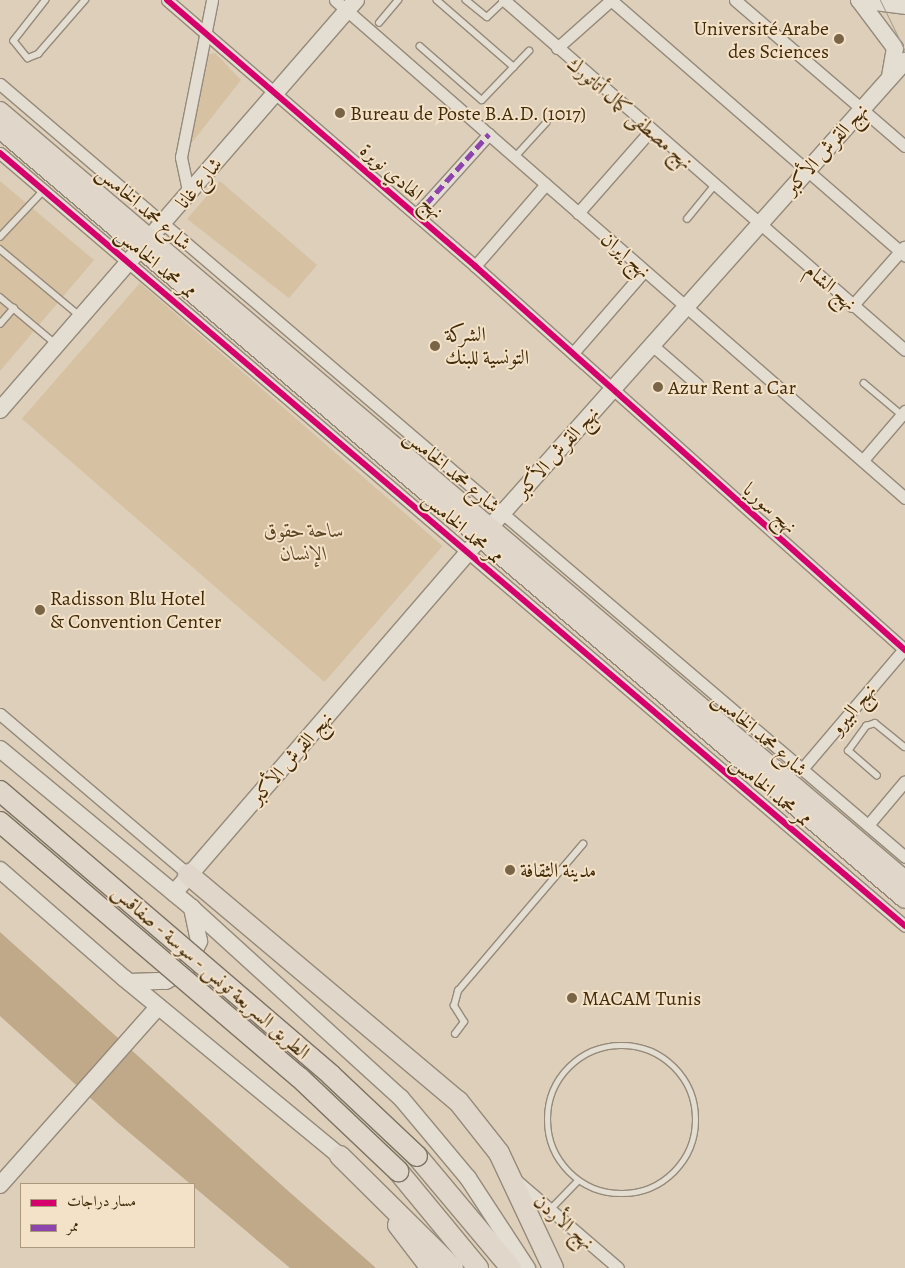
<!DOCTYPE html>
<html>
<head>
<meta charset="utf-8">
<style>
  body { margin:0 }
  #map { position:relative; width:905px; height:1268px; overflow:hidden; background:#decfba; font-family:Alegreya,Amiri,serif }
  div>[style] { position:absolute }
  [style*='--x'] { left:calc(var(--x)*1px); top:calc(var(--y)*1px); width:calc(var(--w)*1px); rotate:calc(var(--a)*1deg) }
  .green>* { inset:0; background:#d6c1a2; transform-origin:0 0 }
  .water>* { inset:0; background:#c0a989 }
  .roads { filter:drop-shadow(1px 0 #958a7a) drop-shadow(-1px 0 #958a7a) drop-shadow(0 1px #958a7a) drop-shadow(0 -1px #958a7a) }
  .lane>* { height:5.5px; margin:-2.75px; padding:0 2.75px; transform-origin:2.75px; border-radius:2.75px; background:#e4ddd2 }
  .lane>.ring { margin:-2.75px; padding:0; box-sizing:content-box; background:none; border:5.5px solid #e4ddd2; border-radius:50% }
  .street>* { height:11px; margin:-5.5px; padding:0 5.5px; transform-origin:5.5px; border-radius:5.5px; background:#e4ddd2 }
  .secondary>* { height:16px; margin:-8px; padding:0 8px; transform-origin:8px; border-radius:8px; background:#e4ddd2 }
  .primary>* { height:18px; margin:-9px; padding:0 9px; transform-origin:9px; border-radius:9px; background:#e0d7ca }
  .highway>* { height:20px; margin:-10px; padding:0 10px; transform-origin:10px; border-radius:10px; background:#e0d7ca }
  .tram>* { height:1px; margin:-0.5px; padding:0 0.5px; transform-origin:0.5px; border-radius:0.5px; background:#a69e93 }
  .bridges { filter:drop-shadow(1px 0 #7e7363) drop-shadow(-1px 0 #7e7363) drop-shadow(0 1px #7e7363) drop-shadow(0 -1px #7e7363) }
  .highway-bridge>* { height:20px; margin:-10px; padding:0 10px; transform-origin:10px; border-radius:10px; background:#e0d7ca }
  .quiet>* { height:5px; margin-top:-2.5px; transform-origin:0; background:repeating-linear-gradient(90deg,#8e44ad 0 10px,transparent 0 15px) }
  .cycleway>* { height:6px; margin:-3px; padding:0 3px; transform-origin:3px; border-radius:3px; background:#d6006c }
  .dots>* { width:14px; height:14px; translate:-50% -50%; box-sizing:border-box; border:2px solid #f3e1c8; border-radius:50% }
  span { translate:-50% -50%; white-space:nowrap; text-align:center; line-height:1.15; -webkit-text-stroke:4px #f3e1c8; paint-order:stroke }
  .poi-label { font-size:20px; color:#422b09 }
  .right { translate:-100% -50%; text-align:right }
  .left { translate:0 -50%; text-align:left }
  .street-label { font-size:20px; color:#422b09 }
  .park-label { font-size:20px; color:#5e4724; font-style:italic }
  .legend { position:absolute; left:20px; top:1183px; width:175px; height:65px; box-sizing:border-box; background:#f3e1c8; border:1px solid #ac987c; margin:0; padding:6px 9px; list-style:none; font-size:15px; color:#422b09 }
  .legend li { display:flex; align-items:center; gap:10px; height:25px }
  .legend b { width:25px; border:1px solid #ac987c }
</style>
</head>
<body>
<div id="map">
  <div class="green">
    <i style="clip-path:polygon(215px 53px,241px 80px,190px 145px,185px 141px,204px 55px)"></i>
    <i style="clip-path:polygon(0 181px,94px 260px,0 371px)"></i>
    <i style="clip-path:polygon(220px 181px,317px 265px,289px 298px,187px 219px)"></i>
    <i style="left:140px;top:283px;width:401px;height:180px;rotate:41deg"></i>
  </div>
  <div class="water">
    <i style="clip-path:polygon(0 932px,286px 1189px,376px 1268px,290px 1268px,118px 1123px,0 1016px)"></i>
  </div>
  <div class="roads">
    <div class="lane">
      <i style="--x:46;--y:0;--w:52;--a:128"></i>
      <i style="--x:14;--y:41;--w:22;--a:51"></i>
      <i style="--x:28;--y:58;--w:11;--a:-22"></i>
      <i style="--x:38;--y:54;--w:72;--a:-49"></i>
      <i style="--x:437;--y:0;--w:102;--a:41"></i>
      <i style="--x:466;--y:0;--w:27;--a:39"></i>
      <i style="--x:487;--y:17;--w:23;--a:-43"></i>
      <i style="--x:379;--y:23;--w:30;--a:-50"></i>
      <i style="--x:420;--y:46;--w:82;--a:41.1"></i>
      <i style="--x:482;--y:100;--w:68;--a:-46.2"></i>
      <i style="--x:515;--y:157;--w:46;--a:-47.6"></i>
      <i style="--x:687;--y:219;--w:43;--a:-50.7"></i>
      <i style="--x:0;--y:237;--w:64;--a:-46.9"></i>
      <i style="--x:0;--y:249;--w:104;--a:39.9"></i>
      <i style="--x:0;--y:297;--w:73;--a:40"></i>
      <i style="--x:0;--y:324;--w:21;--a:-49"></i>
      <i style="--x:864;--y:383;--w:50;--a:40.1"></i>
      <i style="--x:877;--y:776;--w:38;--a:-139"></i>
      <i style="--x:848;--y:751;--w:31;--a:-54"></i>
      <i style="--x:866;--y:726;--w:9;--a:-18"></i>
      <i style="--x:875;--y:723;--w:38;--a:39"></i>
      <i style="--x:455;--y:1034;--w:15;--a:-53"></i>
      <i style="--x:464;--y:1022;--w:19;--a:-122"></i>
      <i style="--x:454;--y:1006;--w:16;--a:-75"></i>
      <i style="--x:458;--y:991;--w:193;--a:-49.6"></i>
      <i class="ring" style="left:548px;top:1046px;width:142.5px;height:142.5px"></i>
      <i style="--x:550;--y:1210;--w:40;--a:-46"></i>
    </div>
    <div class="street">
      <i style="--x:167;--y:0;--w:407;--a:40.8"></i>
      <i style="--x:475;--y:266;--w:577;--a:41.77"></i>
      <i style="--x:335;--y:0;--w:757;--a:41.14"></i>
      <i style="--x:504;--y:0;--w:532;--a:41.12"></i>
      <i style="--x:611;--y:0;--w:390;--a:41"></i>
      <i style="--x:735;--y:0;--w:224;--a:40.7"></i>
      <i style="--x:557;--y:48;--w:72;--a:-41.6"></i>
      <i style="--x:0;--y:84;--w:1190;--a:40.5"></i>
      <i style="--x:0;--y:153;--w:1190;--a:40.5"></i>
      <i style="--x:189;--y:195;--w:39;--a:-102"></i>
      <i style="--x:181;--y:157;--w:160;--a:-78.8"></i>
      <i style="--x:578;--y:213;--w:109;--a:-48.7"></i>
      <i style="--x:416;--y:215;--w:109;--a:-48"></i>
      <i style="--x:475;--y:266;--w:108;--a:-49.1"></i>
      <i style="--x:852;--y:306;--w:79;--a:-48.6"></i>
      <i style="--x:652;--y:345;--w:60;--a:40.9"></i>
      <i style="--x:573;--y:353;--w:108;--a:-49.1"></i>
      <i style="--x:863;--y:460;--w:65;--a:-49.4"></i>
      <i style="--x:0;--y:714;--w:247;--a:40.4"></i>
      <i style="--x:802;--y:769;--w:157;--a:-49.6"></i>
      <i style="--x:868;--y:825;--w:57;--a:-49.9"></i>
      <i style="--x:517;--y:1181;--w:133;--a:40.7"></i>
    </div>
    <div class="secondary">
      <i style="--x:859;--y:0;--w:60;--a:53.1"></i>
      <i style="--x:895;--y:48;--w:29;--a:100"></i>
      <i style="--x:859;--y:0;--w:46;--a:7.4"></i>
      <i style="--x:0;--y:410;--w:543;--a:-49.03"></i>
      <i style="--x:0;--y:749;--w:249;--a:39.6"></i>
      <i style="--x:192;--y:908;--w:282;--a:42.3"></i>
      <i style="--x:401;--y:1098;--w:104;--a:50.1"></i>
      <i style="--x:468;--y:1178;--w:108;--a:56.8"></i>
      <i style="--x:0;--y:870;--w:164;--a:41.1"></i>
      <i style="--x:124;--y:978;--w:280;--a:39.5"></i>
      <i style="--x:174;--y:893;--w:449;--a:-49.2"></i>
      <i style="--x:467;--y:553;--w:659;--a:-48.32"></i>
      <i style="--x:129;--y:982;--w:37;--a:-2"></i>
      <i style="--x:166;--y:981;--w:23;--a:-31"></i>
      <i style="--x:186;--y:969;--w:31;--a:-65"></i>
      <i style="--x:199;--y:941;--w:34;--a:-102"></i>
      <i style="--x:0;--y:1185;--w:238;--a:-48.4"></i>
    </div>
    <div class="primary">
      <i style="--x:0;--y:111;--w:1188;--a:40.36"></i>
      <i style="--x:0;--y:129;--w:1188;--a:40.39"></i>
    </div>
    <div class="highway">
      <i style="--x:188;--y:874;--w:353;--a:40.1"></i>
      <i style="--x:458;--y:1101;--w:66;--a:51.7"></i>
      <i style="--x:499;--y:1153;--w:127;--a:64.8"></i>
      <i style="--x:340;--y:1156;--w:159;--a:44.7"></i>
      <i style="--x:417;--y:1156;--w:146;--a:50"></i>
      <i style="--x:398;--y:1171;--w:126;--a:50.5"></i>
      <i style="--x:398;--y:1225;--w:54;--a:52.5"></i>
    </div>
  </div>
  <div class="tram">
    <i style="--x:880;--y:0;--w:57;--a:63.9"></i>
  </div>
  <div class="bridges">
    <div class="highway-bridge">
      <i style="--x:0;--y:791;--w:436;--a:40.6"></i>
      <i style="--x:331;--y:1075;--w:118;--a:43.3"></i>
      <i style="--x:0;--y:822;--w:393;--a:40.5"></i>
      <i style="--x:299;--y:1077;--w:137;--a:43.5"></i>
    </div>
  </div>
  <div class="quiet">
    <i style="--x:416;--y:215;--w:109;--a:-48"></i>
  </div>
  <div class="cycleway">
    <i style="--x:167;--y:0;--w:407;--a:40.8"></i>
    <i style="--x:475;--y:266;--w:577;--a:41.77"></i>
    <i style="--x:0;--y:153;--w:1190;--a:40.5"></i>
  </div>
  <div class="dots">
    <i style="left:839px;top:39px;background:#796447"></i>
    <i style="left:340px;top:113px;background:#796447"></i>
    <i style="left:435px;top:346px;background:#796447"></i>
    <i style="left:658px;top:387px;background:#796447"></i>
    <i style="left:40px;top:610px;background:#796447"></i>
    <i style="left:510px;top:870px;background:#796447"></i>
    <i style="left:572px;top:998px;background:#796447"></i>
  </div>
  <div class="poi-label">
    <span class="right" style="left:829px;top:40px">Université Arabe<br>des Sciences</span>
    <span class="left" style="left:350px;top:113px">Bureau de Poste B.A.D. (1017)</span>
    <span class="left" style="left:445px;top:346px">الشركة<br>التونسية للبنك</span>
    <span class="left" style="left:668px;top:387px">Azur Rent a Car</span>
    <span class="left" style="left:50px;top:610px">Radisson Blu Hotel<br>&amp; Convention Center</span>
    <span class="left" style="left:520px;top:870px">مدينة الثقافة</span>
    <span class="left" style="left:582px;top:998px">MACAM Tunis</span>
  </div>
  <div class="street-label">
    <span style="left:630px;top:113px;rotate:41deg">نهج مصطفى كمال أتاتورك</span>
    <span style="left:826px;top:149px;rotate:-48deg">نهج القرش الأكبر</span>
    <span style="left:402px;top:181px;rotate:41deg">نهج الهادي نويرة</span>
    <span style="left:199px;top:183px;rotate:-50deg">شارع غانا</span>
    <span style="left:144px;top:208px;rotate:41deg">شارع محمد الخامس</span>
    <span style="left:626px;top:255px;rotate:41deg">نهج إيران</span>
    <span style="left:156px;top:263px;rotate:40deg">ممر محمد الخامس</span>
    <span style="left:831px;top:287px;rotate:41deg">نهج الشام</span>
    <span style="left:557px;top:452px;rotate:-48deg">نهج القرش الأكبر</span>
    <span style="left:452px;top:471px;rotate:40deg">شارع محمد الخامس</span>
    <span style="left:770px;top:508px;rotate:42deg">نهج سوريا</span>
    <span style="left:463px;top:528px;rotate:41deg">ممر محمد الخامس</span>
    <span style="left:853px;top:709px;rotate:-50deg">نهج البيرو</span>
    <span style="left:760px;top:734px;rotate:41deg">شارع محمد الخامس</span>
    <span style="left:291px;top:758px;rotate:-49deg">نهج القرش الأكبر</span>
    <span style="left:771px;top:791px;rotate:40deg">ممر محمد الخامس</span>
    <span style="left:211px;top:972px;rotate:41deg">الطريق السريعة تونس - سوسة - صفاقس</span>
    <span style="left:564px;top:1222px;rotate:41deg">نهج الأردن</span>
  </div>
  <div class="park-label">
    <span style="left:304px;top:542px">ساحة حقوق<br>الإنسان</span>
  </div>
  <ul class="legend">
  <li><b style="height:6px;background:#d6006c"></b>مسار دراجات</li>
  <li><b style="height:6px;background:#8e44ad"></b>ممر</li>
  </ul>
</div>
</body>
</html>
